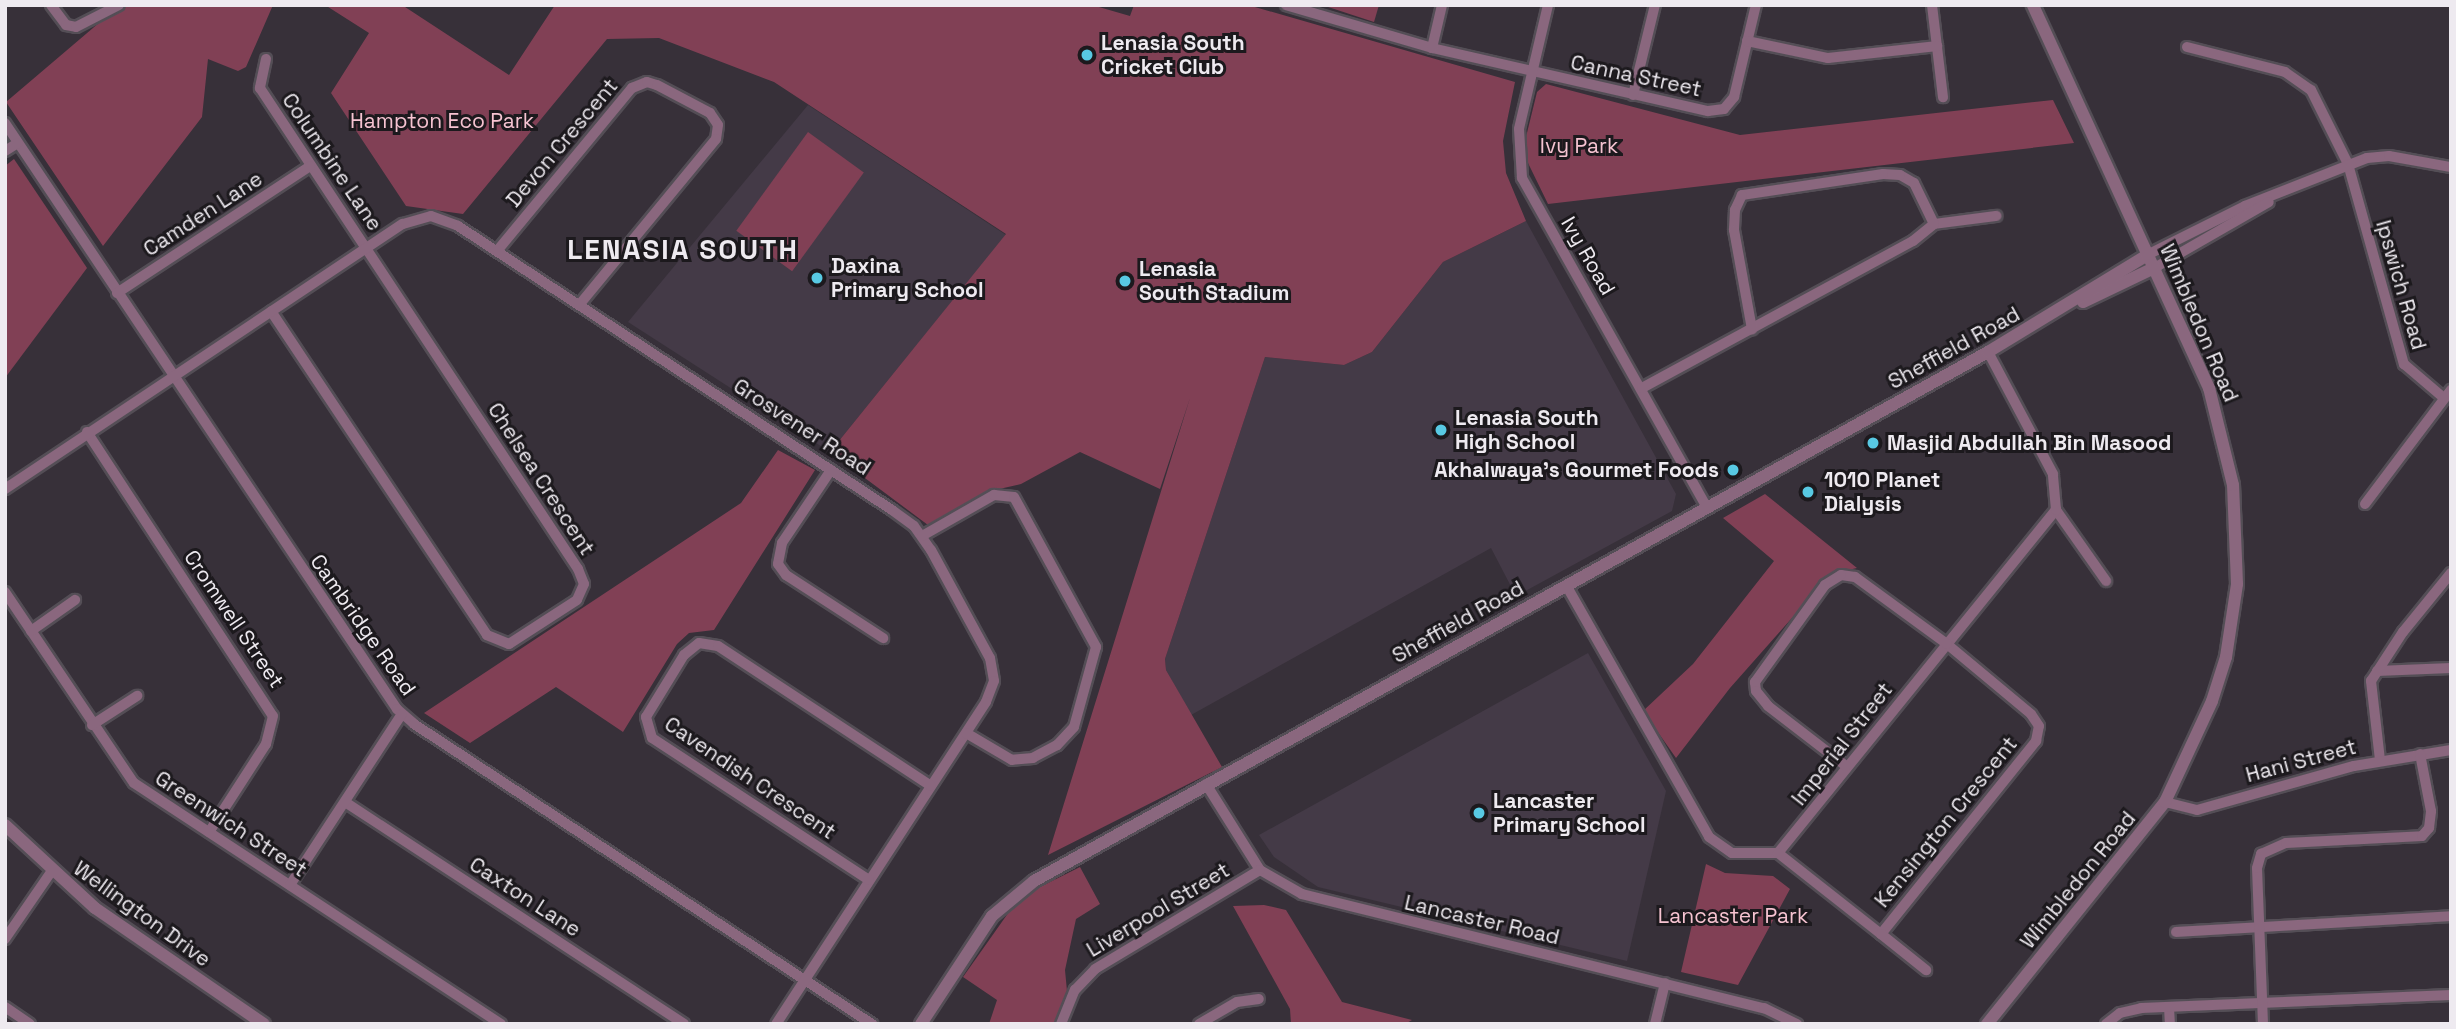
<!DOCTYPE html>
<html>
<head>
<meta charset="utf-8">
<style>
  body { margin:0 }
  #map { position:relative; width:2456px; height:1029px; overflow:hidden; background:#373039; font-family:"Space Grotesk",sans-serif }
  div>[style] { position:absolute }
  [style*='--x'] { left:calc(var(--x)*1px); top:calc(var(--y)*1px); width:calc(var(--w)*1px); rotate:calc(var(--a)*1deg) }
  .built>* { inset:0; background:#443a47 }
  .green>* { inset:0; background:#814055; transform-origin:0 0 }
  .roads { filter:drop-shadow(2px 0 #544e56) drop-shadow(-2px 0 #544e56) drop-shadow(0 2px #544e56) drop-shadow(0 -2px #544e56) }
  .minor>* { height:10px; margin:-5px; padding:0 5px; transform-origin:5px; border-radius:5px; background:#8a677e }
  .tertiary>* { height:12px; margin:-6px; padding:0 6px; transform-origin:6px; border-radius:6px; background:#8a677e }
  .dots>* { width:19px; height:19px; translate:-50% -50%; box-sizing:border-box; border:4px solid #1c191d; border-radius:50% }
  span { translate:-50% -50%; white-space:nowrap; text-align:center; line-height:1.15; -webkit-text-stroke:6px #1c191d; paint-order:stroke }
  .poi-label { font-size:21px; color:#eeeaf0; font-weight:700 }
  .left { translate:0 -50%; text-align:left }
  .right { translate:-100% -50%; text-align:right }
  .street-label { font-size:21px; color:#eeeaf0 }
  .park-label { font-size:21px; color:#f6c3d1 }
  .district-label { font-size:28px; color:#eeeaf0; font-weight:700; letter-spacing:2px }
  .frame { position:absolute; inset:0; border:7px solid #eeeaf0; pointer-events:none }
</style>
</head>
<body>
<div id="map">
  <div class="built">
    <i style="clip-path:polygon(808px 105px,1006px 235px,830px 452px,628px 322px)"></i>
    <i style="clip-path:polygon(1526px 221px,1676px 494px,1672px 511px,1516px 596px,1491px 548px,1191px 715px,1166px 670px,1165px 659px,1265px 357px,1344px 365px,1372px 352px,1443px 262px)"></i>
    <i style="clip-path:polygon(1588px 653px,1666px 791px,1627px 961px,1318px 887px,1274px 857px,1259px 835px)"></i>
  </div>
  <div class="green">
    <i style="clip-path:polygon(120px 5px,273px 5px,246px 67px,238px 71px,208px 59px,202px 117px,103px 246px,6px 102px)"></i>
    <i style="clip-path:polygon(325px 5px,402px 5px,509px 75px,555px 5px,1092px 5px,1130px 16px,1134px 5px,1248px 5px,1515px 82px,1503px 141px,1506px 173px,1526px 221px,1443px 262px,1372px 352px,1344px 365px,1265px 357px,1165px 659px,1166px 670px,1222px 767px,1048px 855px,1190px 398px,1160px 489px,1080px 452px,1021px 484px,986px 492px,928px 525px,830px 452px,1006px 234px,774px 82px,659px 38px,607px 39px,463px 214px,406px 206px,331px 93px,369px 33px)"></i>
    <i style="clip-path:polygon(1322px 5px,1379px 5px,1374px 22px)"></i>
    <i style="clip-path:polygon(1546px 84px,1740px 135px,2053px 100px,2074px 143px,1548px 204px,1528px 163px,1525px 141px,1537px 92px)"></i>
    <i style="left:808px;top:132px;width:69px;height:122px;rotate:36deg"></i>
    <i style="clip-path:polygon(14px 159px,87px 268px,5px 378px,5px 166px)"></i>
    <i style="clip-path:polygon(778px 450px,815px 470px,714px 630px,689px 633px,677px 644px,623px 732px,556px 687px,470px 743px,424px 713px,741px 503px)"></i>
    <i style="clip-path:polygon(1765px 494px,1857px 568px,1831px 574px,1730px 688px,1676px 758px,1643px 711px,1693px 664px,1774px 561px,1723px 518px)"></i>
    <i style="clip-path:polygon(1706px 864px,1725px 873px,1773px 876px,1790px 889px,1738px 985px,1681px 972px)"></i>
    <i style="clip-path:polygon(1080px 867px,1100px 904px,1076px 919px,1065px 970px,1067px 991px,1056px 1024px,989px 1024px,997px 1000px,963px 977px,1011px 909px,1036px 889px)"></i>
    <i style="clip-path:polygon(1264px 905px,1286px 910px,1342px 1002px,1412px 1020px,1405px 1024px,1291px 1024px,1290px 1009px,1233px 906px)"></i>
  </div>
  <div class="roads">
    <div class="minor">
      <i style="--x:51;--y:5;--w:25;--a:53"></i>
      <i style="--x:66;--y:25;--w:10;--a:11"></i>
      <i style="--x:76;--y:27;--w:48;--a:-27.1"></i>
      <i style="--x:1286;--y:5;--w:152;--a:16.4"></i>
      <i style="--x:1432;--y:48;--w:283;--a:12.9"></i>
      <i style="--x:1708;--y:111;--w:16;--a:-7"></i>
      <i style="--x:1724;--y:109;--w:16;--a:-50"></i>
      <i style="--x:1734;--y:97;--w:95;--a:-76.6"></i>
      <i style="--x:1548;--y:5;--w:127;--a:103.2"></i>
      <i style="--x:1519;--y:129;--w:49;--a:86.5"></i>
      <i style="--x:1522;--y:178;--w:377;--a:60.7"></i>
      <i style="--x:1932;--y:5;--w:93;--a:83.2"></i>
      <i style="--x:1747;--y:41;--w:83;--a:11.9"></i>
      <i style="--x:1828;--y:58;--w:110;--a:-6.3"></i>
      <i style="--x:2187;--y:47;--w:101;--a:14.3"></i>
      <i style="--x:2285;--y:72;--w:32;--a:35"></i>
      <i style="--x:2311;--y:90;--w:83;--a:63.4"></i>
      <i style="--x:2348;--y:164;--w:208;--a:74.4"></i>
      <i style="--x:2404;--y:364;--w:52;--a:40.4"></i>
      <i style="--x:1432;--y:48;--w:44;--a:-76.9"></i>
      <i style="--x:266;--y:59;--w:30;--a:102"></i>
      <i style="--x:260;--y:88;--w:577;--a:56.53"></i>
      <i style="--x:578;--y:569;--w:16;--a:68"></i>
      <i style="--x:584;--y:584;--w:17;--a:114"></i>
      <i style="--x:577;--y:600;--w:81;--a:147.1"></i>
      <i style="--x:509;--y:644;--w:24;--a:-158"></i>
      <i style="--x:487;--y:635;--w:389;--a:-123.7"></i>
      <i style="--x:1633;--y:95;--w:93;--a:-76.3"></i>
      <i style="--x:5;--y:123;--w:705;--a:56.22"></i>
      <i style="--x:397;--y:709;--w:23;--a:41"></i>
      <i style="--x:414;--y:724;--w:548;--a:33.23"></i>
      <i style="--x:5;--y:151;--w:15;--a:-32"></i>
      <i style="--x:1934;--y:224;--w:63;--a:-7.4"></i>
      <i style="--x:497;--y:251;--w:212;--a:-50.4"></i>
      <i style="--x:632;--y:88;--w:16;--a:-22"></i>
      <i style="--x:647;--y:82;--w:10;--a:17"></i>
      <i style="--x:657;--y:85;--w:60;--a:27.8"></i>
      <i style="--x:710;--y:113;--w:14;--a:56"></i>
      <i style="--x:718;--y:125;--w:14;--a:98"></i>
      <i style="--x:716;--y:139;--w:215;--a:129.5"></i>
      <i style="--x:2149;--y:254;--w:107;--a:-26.6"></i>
      <i style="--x:2245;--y:206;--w:131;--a:-21.5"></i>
      <i style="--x:2367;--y:158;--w:22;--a:-5"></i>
      <i style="--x:2389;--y:156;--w:63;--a:10.1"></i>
      <i style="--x:2156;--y:267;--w:130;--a:-29.9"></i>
      <i style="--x:117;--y:293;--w:231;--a:-33.3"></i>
      <i style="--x:1642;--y:388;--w:308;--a:-28.5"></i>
      <i style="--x:1913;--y:241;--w:27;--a:-39"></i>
      <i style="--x:1934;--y:224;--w:46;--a:-116"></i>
      <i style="--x:1914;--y:183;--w:16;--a:-150"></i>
      <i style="--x:1900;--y:175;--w:17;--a:-177"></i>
      <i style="--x:1883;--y:174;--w:143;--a:171.5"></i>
      <i style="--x:1742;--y:195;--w:17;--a:115"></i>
      <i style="--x:1735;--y:210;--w:20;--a:93"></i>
      <i style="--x:1734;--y:230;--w:101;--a:79.7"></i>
      <i style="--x:87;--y:432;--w:339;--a:56.8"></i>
      <i style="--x:273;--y:716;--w:29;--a:104"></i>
      <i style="--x:266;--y:744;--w:105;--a:122.9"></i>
      <i style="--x:831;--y:470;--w:88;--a:123.9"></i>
      <i style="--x:782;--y:543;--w:21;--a:101"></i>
      <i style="--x:778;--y:564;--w:14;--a:54"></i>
      <i style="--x:786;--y:575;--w:116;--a:33"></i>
      <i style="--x:5;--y:489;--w:478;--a:-33.7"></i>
      <i style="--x:403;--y:224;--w:29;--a:-16"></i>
      <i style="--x:431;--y:216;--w:29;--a:20"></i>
      <i style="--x:458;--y:226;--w:519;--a:33.2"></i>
      <i style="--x:892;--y:510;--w:27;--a:36"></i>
      <i style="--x:914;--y:526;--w:29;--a:55"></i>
      <i style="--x:931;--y:550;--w:123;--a:61.4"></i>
      <i style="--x:990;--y:658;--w:23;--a:80"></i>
      <i style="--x:994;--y:681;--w:22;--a:111"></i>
      <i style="--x:986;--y:702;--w:384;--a:123.1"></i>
      <i style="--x:2365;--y:504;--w:143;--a:-53"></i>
      <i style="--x:2056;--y:510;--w:87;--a:54.8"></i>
      <i style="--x:922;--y:536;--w:83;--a:-29.7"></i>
      <i style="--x:994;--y:495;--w:20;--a:6"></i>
      <i style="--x:1014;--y:497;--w:171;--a:61.3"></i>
      <i style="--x:1096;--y:647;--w:83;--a:105.4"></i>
      <i style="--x:1074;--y:727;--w:25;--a:133"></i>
      <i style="--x:1057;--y:745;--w:27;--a:152"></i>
      <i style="--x:1033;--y:758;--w:21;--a:175"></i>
      <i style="--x:1012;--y:760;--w:53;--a:-149.6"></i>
      <i style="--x:1566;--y:585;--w:290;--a:60.4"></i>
      <i style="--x:1709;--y:837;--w:28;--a:35"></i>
      <i style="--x:1732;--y:853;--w:46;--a:0"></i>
      <i style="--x:1778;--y:853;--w:442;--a:-51"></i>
      <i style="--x:2056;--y:510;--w:36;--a:-95"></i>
      <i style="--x:2053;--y:474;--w:138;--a:-118"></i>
      <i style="--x:5;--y:592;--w:230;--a:56"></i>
      <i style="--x:134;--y:783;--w:439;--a:33.3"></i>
      <i style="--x:31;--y:631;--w:54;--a:-35.2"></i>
      <i style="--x:2377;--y:671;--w:74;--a:-2.3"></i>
      <i style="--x:92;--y:725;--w:54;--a:-32.8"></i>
      <i style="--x:2380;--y:760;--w:80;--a:-96.5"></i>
      <i style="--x:2371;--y:681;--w:59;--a:-56.9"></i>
      <i style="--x:2403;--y:632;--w:76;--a:-50.9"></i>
      <i style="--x:1206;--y:784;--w:102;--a:57.9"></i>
      <i style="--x:1260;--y:870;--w:48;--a:29.7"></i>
      <i style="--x:1302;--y:894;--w:476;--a:13.9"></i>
      <i style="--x:1764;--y:1008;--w:37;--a:26"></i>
      <i style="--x:345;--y:802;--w:405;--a:33.2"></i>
      <i style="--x:2165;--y:802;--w:33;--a:14"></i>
      <i style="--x:2197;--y:810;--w:163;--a:-15.7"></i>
      <i style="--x:2354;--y:766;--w:98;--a:-9.4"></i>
      <i style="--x:1778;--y:853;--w:131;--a:38.2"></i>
      <i style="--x:1881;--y:934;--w:248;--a:-51.2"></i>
      <i style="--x:2036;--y:741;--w:15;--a:-79"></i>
      <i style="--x:2039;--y:726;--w:14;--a:-124"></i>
      <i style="--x:2031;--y:714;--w:109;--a:-140.2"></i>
      <i style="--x:1947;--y:644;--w:114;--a:-143.9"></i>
      <i style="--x:1855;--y:577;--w:14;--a:-172"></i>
      <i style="--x:1841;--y:575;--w:19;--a:148"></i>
      <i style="--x:1825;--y:585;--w:120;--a:125.8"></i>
      <i style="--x:1755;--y:682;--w:9;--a:84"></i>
      <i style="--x:1756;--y:691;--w:19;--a:51"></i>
      <i style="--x:1768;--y:706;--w:98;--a:37.6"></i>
      <i style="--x:869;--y:880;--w:259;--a:-146.8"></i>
      <i style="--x:652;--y:738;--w:22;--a:-106"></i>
      <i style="--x:646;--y:717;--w:73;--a:-58.5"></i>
      <i style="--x:684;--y:655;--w:19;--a:-39"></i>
      <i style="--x:699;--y:643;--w:19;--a:9"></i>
      <i style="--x:718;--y:646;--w:254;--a:33.3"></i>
      <i style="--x:290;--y:885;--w:204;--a:-56.8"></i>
      <i style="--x:2176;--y:932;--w:275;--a:-3.3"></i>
      <i style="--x:1881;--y:934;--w:58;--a:38.7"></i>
      <i style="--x:5;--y:939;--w:81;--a:-55.5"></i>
      <i style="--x:5;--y:1007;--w:30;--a:34"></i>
      <i style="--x:2169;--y:1007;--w:17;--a:87"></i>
      <i style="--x:1061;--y:1024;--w:37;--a:-68"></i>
      <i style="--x:1075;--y:990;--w:29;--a:-46"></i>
      <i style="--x:1095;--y:969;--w:192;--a:-31"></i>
      <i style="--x:1199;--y:1024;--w:44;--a:-30.1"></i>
      <i style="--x:1237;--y:1002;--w:22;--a:-8"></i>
      <i style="--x:1655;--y:1024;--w:42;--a:-76.3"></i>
      <i style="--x:2106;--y:1024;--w:18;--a:-38"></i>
      <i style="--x:2120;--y:1013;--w:22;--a:-13"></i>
      <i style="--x:2141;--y:1008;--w:310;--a:-2.4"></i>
      <i style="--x:2263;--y:1024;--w:156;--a:-92.2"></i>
      <i style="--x:2257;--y:868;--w:15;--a:-74"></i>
      <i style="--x:2261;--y:854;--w:27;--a:-24"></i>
      <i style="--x:2286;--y:843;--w:136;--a:-2.9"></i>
      <i style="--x:2422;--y:836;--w:11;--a:-49"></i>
      <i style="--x:2429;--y:828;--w:17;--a:-83"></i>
      <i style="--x:2431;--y:811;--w:58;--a:-100.9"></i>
    </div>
    <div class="tertiary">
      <i style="--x:2083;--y:302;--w:81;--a:-25.6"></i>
      <i style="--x:5;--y:825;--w:122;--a:42.7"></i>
      <i style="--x:95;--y:908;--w:205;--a:34.5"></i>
      <i style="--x:921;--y:1024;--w:129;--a:-56.7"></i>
      <i style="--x:992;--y:916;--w:55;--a:-39.8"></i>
      <i style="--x:1034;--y:881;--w:1091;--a:-29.01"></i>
      <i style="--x:1988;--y:352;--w:188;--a:-31.3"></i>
      <i style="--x:1987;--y:1024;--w:285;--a:-51.3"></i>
      <i style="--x:2165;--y:802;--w:111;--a:-65"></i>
      <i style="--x:2212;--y:701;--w:46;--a:-72.3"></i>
      <i style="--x:2226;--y:657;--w:74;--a:-81.4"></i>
      <i style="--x:2237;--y:584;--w:99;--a:-92.3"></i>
      <i style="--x:2233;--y:485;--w:100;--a:-103.9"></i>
      <i style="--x:2209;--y:388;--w:422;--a:-114.7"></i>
    </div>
  </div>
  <div class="dots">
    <i style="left:1087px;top:55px;background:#58c9e3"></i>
    <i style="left:817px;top:278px;background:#58c9e3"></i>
    <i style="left:1125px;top:281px;background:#58c9e3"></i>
    <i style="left:1441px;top:430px;background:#58c9e3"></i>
    <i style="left:1873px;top:443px;background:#58c9e3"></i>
    <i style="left:1733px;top:470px;background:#58c9e3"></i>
    <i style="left:1808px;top:492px;background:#58c9e3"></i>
    <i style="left:1479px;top:813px;background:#58c9e3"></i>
  </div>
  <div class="poi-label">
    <span class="left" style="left:1101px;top:55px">Lenasia South<br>Cricket Club</span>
    <span class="left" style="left:831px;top:278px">Daxina<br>Primary School</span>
    <span class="left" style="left:1139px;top:281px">Lenasia<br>South Stadium</span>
    <span class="left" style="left:1455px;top:430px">Lenasia South<br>High School</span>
    <span class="left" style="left:1887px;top:443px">Masjid Abdullah Bin Masood</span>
    <span class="right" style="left:1719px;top:470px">Akhalwaya's Gourmet Foods</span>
    <span class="left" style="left:1824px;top:492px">1010 Planet<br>Dialysis</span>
    <span class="left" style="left:1493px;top:813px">Lancaster<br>Primary School</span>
  </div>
  <div class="street-label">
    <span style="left:1636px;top:76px;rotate:12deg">Canna Street</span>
    <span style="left:562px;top:143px;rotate:-50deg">Devon Crescent</span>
    <span style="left:332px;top:162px;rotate:56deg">Columbine Lane</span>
    <span style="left:203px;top:214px;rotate:-33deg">Camden Lane</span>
    <span style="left:1588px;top:256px;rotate:60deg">Ivy Road</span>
    <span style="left:2401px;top:285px;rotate:74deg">Ipswich Road</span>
    <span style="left:2199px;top:323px;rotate:67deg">Wimbledon Road</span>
    <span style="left:1954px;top:348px;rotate:-29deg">Sheffield Road</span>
    <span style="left:802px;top:427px;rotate:33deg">Grosvener Road</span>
    <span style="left:541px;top:479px;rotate:57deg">Chelsea Crescent</span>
    <span style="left:234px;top:619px;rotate:56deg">Cromwell Street</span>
    <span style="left:1458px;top:622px;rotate:-29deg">Sheffield Road</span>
    <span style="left:363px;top:625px;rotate:55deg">Cambridge Road</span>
    <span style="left:1842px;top:744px;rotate:-52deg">Imperial Street</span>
    <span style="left:2301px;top:761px;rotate:-15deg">Hani Street</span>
    <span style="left:750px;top:778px;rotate:34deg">Cavendish Crescent</span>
    <span style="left:1946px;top:822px;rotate:-51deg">Kensington Crescent</span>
    <span style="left:231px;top:824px;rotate:33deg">Greenwich Street</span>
    <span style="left:2078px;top:880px;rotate:-51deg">Wimbledon Road</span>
    <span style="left:525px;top:897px;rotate:33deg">Caxton Lane</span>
    <span style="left:1158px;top:910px;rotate:-31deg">Liverpool Street</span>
    <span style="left:142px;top:914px;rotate:36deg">Wellington Drive</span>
    <span style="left:1482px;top:920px;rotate:13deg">Lancaster Road</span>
  </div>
  <div class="park-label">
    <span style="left:442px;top:121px">Hampton Eco Park</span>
    <span style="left:1579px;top:146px">Ivy Park</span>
    <span style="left:1733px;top:916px">Lancaster Park</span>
  </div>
  <div class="district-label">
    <span style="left:683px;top:249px">LENASIA SOUTH</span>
  </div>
  <div class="frame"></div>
</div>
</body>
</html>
